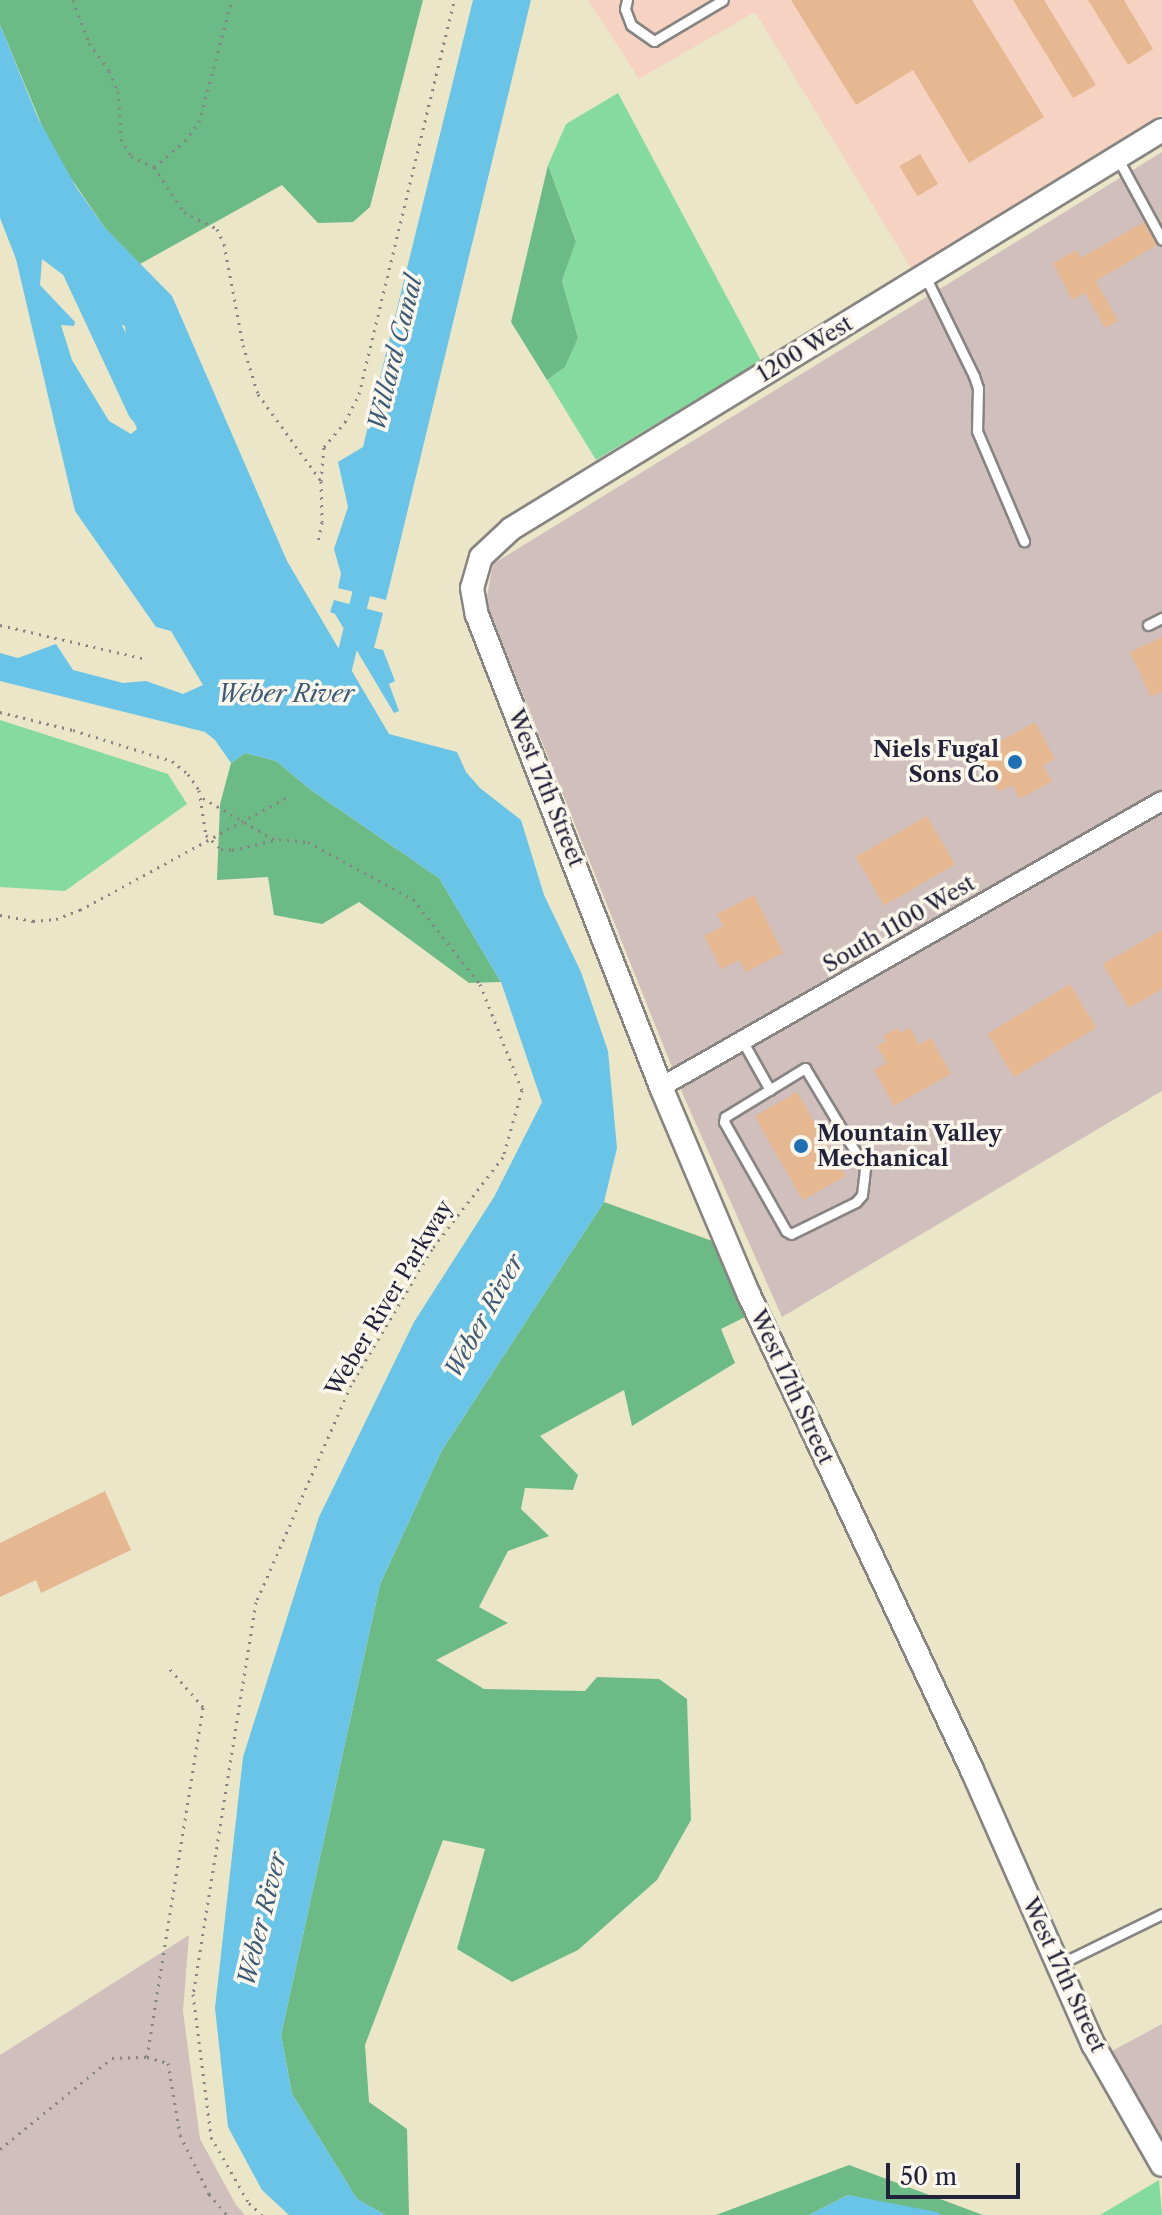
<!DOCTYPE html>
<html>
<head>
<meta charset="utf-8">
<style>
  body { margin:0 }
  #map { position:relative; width:1162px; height:2215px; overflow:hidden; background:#ece6c8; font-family:"Libre Caslon Text",serif }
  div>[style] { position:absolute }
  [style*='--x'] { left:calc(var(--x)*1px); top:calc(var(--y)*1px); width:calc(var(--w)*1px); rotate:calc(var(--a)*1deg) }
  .built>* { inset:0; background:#f6d2c3 }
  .industrial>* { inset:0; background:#d1bfbd }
  .green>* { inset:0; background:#85db9f }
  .forest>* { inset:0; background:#6cbb86 }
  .water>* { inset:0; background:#69c4e7 }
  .canal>* { height:18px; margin:-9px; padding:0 9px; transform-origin:9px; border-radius:9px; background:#69c4e7 }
  .river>* { height:32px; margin:-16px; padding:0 16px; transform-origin:16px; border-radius:16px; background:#69c4e7 }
  .building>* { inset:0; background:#e5b892; transform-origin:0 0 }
  .path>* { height:3px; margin-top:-1.5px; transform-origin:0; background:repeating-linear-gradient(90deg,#878482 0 2px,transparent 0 8px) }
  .roads { filter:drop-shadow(2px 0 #878482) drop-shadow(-2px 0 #878482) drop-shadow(0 2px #878482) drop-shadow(0 -2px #878482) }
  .service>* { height:9px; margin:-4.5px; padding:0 4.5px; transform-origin:4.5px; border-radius:4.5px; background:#fff }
  .minor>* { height:18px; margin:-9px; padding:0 9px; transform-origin:9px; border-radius:9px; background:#fff }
  .tertiary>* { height:22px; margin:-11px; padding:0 11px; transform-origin:11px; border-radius:11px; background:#fff }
  .dots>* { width:22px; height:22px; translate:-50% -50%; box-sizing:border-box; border:4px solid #fbf7ec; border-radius:50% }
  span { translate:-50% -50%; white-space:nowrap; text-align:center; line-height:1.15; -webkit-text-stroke:7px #fbf7ec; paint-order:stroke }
  .street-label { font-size:22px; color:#22223b }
  .poi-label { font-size:22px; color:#22223b; font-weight:700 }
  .right { translate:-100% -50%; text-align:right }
  .left { translate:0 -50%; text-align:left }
  .water-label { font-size:24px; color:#3b5b77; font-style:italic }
  .scale { position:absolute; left:886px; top:2163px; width:134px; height:36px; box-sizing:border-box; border:4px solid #22223b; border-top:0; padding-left:10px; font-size:24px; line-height:28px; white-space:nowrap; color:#22223b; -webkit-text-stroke:6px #fbf7ec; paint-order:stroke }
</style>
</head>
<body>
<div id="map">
  <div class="built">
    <i style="clip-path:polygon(588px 0,1162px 0,1162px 114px,911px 268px,755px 12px,639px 79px)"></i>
  </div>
  <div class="industrial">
    <i style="clip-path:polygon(1162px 152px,1162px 1091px,782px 1317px,684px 1097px,486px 602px,493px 564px)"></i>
    <i style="clip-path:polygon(189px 1935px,183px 2011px,200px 2139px,236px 2205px,245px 2215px,0 2215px,0 2055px)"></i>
    <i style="clip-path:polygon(1162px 2024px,1162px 2143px,1110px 2052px)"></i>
  </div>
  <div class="green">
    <i style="clip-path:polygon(618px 93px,761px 361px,596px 460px,547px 380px,565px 367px,578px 338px,562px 281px,576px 240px,548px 165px,566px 124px)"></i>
    <i style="clip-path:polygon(0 720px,168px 774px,187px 804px,65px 891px,0 887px)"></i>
    <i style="clip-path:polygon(1159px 2180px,1162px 2215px,1100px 2215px)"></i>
  </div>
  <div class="forest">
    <i style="clip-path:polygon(0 0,423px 0,370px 207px,353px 222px,318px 223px,282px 185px,140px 264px,105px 228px,53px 152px,0 25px)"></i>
    <i style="clip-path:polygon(548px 165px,576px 241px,562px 281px,578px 338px,565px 367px,547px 380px,511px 322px)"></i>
    <i style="clip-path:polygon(245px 753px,276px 761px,311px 790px,439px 878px,501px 982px,469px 983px,359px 902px,322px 924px,274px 915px,268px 877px,217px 880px,220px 804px,231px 763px)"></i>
    <i style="clip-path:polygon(604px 1202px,718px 1243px,749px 1315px,721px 1329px,735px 1363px,632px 1426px,624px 1390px,540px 1436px,578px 1475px,573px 1490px,525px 1488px,521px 1509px,549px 1536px,508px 1551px,479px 1607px,508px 1623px,436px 1660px,484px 1689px,585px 1691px,597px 1677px,659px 1679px,687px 1699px,691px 1820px,657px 1880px,578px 1950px,512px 1982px,457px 1949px,485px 1849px,443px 1840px,365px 2045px,369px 2102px,407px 2129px,409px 2215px,385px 2215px,357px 2199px,292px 2094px,281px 2035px,380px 1584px,442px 1450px)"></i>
    <i style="clip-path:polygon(849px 2165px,983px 2215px,941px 2215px,848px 2195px,809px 2215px,716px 2215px)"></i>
  </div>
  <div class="water">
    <i style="clip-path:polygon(473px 0,531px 0,386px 600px,338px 588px,341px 574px,334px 549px,348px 507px,338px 462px,363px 447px)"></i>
    <i style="clip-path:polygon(evenodd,0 25px,38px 118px,76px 187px,105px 228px,172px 296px,287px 561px,389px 734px,457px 752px,466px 772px,480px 788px,521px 820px,544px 895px,581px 972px,608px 1051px,617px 1148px,604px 1202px,442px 1450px,380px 1584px,281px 2035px,292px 2094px,357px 2199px,385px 2215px,289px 2215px,262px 2190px,228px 2127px,215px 2008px,243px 1757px,319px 1517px,414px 1322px,494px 1197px,542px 1102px,501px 982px,439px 878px,311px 790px,276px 761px,245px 753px,231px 763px,215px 740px,205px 732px,0 681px,0 653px,18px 658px,56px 644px,73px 670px,123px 683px,146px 681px,183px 694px,203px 685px,171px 631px,156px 627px,75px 511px,16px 259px,0 218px,0 25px,42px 259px,95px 299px,105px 319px,125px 326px,128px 356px,124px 379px,128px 407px,137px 429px,131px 434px,109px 421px,72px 360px,61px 325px,74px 326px,75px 322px,40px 285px,42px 259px)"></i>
    <i style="clip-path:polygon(334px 600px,383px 613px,374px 648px,383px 650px,395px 681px,389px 684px,399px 711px,394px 713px,335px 614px,330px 612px)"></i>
    <i style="clip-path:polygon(848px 2195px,937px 2212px,941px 2215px,809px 2215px)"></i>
  </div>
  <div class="canal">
    <i style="--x:339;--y:685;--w:118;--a:-76.3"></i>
  </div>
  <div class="river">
    <i style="--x:73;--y:258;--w:166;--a:65"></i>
  </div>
  <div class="building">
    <i style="clip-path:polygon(791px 0,972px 0,1044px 117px,969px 163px,913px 70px,856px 105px)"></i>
    <i style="clip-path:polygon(1013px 0,1044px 0,1096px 85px,1073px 98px)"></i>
    <i style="clip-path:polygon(1088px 0,1124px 0,1153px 49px,1128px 65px)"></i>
    <i style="left:920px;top:154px;width:35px;height:24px;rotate:59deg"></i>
    <i style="clip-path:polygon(1144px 222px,1157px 245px,1096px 281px,1118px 321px,1105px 328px,1085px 293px,1072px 300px,1053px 263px,1077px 250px,1081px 258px)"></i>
    <i style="clip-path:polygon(1162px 637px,1162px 692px,1151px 697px,1130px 652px)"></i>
    <i style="clip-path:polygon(1035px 722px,1055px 759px,1043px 766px,1052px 781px,1020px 799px,1012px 785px,999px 792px,977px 754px)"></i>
    <i style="left:927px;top:816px;width:56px;height:82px;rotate:60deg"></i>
    <i style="clip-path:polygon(754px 895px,783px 953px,746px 972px,739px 960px,721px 969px,704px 936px,723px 926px,717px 914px)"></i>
    <i style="clip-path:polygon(1162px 930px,1162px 989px,1129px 1008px,1103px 964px)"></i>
    <i style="left:1070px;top:984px;width:51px;height:96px;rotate:59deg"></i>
    <i style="clip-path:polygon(898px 1028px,900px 1033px,910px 1028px,919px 1045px,931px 1038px,951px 1074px,894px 1106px,874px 1070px,887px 1063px,877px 1046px,886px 1041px,883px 1036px)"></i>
    <i style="left:797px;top:1092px;width:97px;height:49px;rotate:60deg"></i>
    <i style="clip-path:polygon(105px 1491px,131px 1550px,41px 1593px,36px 1580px,0 1597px,0 1543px)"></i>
  </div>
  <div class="path">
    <i style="--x:73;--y:0;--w:46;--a:69.6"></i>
    <i style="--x:89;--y:43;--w:34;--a:54"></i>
    <i style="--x:109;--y:71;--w:22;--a:66"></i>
    <i style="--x:118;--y:91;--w:48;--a:86.4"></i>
    <i style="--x:121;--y:139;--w:20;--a:60"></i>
    <i style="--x:131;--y:156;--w:25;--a:26"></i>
    <i style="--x:154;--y:167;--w:54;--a:56.3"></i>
    <i style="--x:184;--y:212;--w:37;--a:27"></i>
    <i style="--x:217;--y:229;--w:17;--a:65"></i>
    <i style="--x:224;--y:244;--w:103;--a:79.3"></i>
    <i style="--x:243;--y:345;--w:51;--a:73"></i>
    <i style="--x:258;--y:394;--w:107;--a:54.1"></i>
    <i style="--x:321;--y:481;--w:41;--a:88.6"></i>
    <i style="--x:322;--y:522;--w:21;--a:101"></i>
    <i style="--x:154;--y:167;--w:40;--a:-40"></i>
    <i style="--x:185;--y:141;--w:24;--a:-54"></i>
    <i style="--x:199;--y:122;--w:126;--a:-74.9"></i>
    <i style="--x:321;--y:481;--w:34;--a:-85"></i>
    <i style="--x:324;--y:447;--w:33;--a:-50"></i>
    <i style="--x:345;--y:422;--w:31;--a:-63"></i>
    <i style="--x:359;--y:394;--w:405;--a:-76.4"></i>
    <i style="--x:0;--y:625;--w:146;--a:13.1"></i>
    <i style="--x:0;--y:712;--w:75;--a:13.9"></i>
    <i style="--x:73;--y:730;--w:104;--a:17.4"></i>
    <i style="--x:172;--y:761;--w:21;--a:39"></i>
    <i style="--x:188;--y:774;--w:19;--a:55"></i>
    <i style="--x:199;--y:790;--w:46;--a:81.2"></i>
    <i style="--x:206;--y:835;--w:21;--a:43"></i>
    <i style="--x:221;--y:849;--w:11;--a:5"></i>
    <i style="--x:232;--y:850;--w:48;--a:-13.2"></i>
    <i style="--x:279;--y:839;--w:29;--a:6"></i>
    <i style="--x:308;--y:842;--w:119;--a:28.5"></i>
    <i style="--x:413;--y:899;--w:108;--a:51.8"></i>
    <i style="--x:480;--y:984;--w:114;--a:68.4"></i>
    <i style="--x:522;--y:1090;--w:70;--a:105.8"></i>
    <i style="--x:503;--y:1157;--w:116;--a:127.7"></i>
    <i style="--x:432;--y:1249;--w:158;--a:120.8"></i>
    <i style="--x:351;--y:1385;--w:237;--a:113.6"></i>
    <i style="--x:256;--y:1602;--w:397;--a:99.1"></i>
    <i style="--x:193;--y:1994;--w:144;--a:82.8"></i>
    <i style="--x:211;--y:2137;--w:76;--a:60.1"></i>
    <i style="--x:249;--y:2203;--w:18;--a:43"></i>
    <i style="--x:203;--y:798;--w:83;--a:30.3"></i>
    <i style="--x:0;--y:915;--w:34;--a:10"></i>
    <i style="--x:33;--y:921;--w:23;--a:-5"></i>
    <i style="--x:56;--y:919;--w:26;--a:-21"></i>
    <i style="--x:80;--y:910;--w:238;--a:-28.6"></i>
    <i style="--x:147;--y:2057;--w:354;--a:-80.9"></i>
    <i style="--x:203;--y:1707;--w:52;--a:-131.1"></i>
    <i style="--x:0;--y:2149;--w:144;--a:-39.1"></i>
    <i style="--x:112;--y:2058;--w:35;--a:-2"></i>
    <i style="--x:147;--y:2057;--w:22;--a:16"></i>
    <i style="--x:168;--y:2063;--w:73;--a:80.5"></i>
    <i style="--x:180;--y:2135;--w:66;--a:63.8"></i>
    <i style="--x:209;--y:2194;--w:28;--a:49"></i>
  </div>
  <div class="roads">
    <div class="service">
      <i style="--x:627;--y:0;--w:9;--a:103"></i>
      <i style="--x:625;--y:9;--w:17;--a:69"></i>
      <i style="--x:631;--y:25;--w:28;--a:35"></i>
      <i style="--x:654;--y:41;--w:80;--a:-30.7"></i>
      <i style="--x:1117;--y:157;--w:94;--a:61.5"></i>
      <i style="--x:925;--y:276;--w:111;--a:63.9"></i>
      <i style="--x:974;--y:376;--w:13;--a:72"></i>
      <i style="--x:978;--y:388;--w:43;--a:91.3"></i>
      <i style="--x:977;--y:431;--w:120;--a:66.9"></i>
      <i style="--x:1148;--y:625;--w:16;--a:-27"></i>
      <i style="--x:743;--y:1042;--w:55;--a:60.6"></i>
      <i style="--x:805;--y:1068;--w:117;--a:59"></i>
      <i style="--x:865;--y:1168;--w:10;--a:96"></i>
      <i style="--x:864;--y:1178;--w:17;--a:97"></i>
      <i style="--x:862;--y:1195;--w:9;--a:131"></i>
      <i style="--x:856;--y:1202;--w:72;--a:153.8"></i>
      <i style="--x:791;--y:1234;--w:6;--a:-149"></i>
      <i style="--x:786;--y:1231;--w:125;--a:-119.6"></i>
      <i style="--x:724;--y:1122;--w:5;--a:-79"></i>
      <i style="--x:725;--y:1117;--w:94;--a:-31.5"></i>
      <i style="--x:1058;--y:1965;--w:116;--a:-26.1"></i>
    </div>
    <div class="minor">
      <i style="--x:661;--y:1087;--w:577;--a:-29.72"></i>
    </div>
    <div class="tertiary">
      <i style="--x:1162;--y:130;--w:764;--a:148.5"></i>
      <i style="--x:511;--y:529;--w:41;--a:137"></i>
      <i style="--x:481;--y:557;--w:32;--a:106"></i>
      <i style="--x:472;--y:588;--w:27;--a:80"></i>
      <i style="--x:477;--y:615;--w:507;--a:68.7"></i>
      <i style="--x:661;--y:1087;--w:226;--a:67.1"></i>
      <i style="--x:749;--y:1295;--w:525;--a:64.85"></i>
      <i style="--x:972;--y:1770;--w:300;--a:66.2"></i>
      <i style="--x:1093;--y:2044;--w:139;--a:60.3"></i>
    </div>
  </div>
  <div class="dots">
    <i style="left:1015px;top:762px;background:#1f6fb2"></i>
    <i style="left:801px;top:1146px;background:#1f6fb2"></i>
  </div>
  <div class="street-label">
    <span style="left:805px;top:349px;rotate:-31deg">1200 West</span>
    <span style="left:546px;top:788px;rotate:68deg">West 17th Street</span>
    <span style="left:899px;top:924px;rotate:-30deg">South 1100 West</span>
    <span style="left:389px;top:1298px;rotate:-59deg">Weber River Parkway</span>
    <span style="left:792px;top:1387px;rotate:65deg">West 17th Street</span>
    <span style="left:1064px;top:1975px;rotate:65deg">West 17th Street</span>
  </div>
  <div class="poi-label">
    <span class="right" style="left:999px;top:762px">Niels Fugal<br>Sons Co</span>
    <span class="left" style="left:817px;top:1146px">Mountain Valley<br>Mechanical</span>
  </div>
  <div class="water-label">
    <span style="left:395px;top:353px;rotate:-76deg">Willard Canal</span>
    <span style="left:286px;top:694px">Weber River</span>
    <span style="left:484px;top:1316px;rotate:-61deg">Weber River</span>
    <span style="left:262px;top:1919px;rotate:-76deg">Weber River</span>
  </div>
  <div class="scale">50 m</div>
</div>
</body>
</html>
